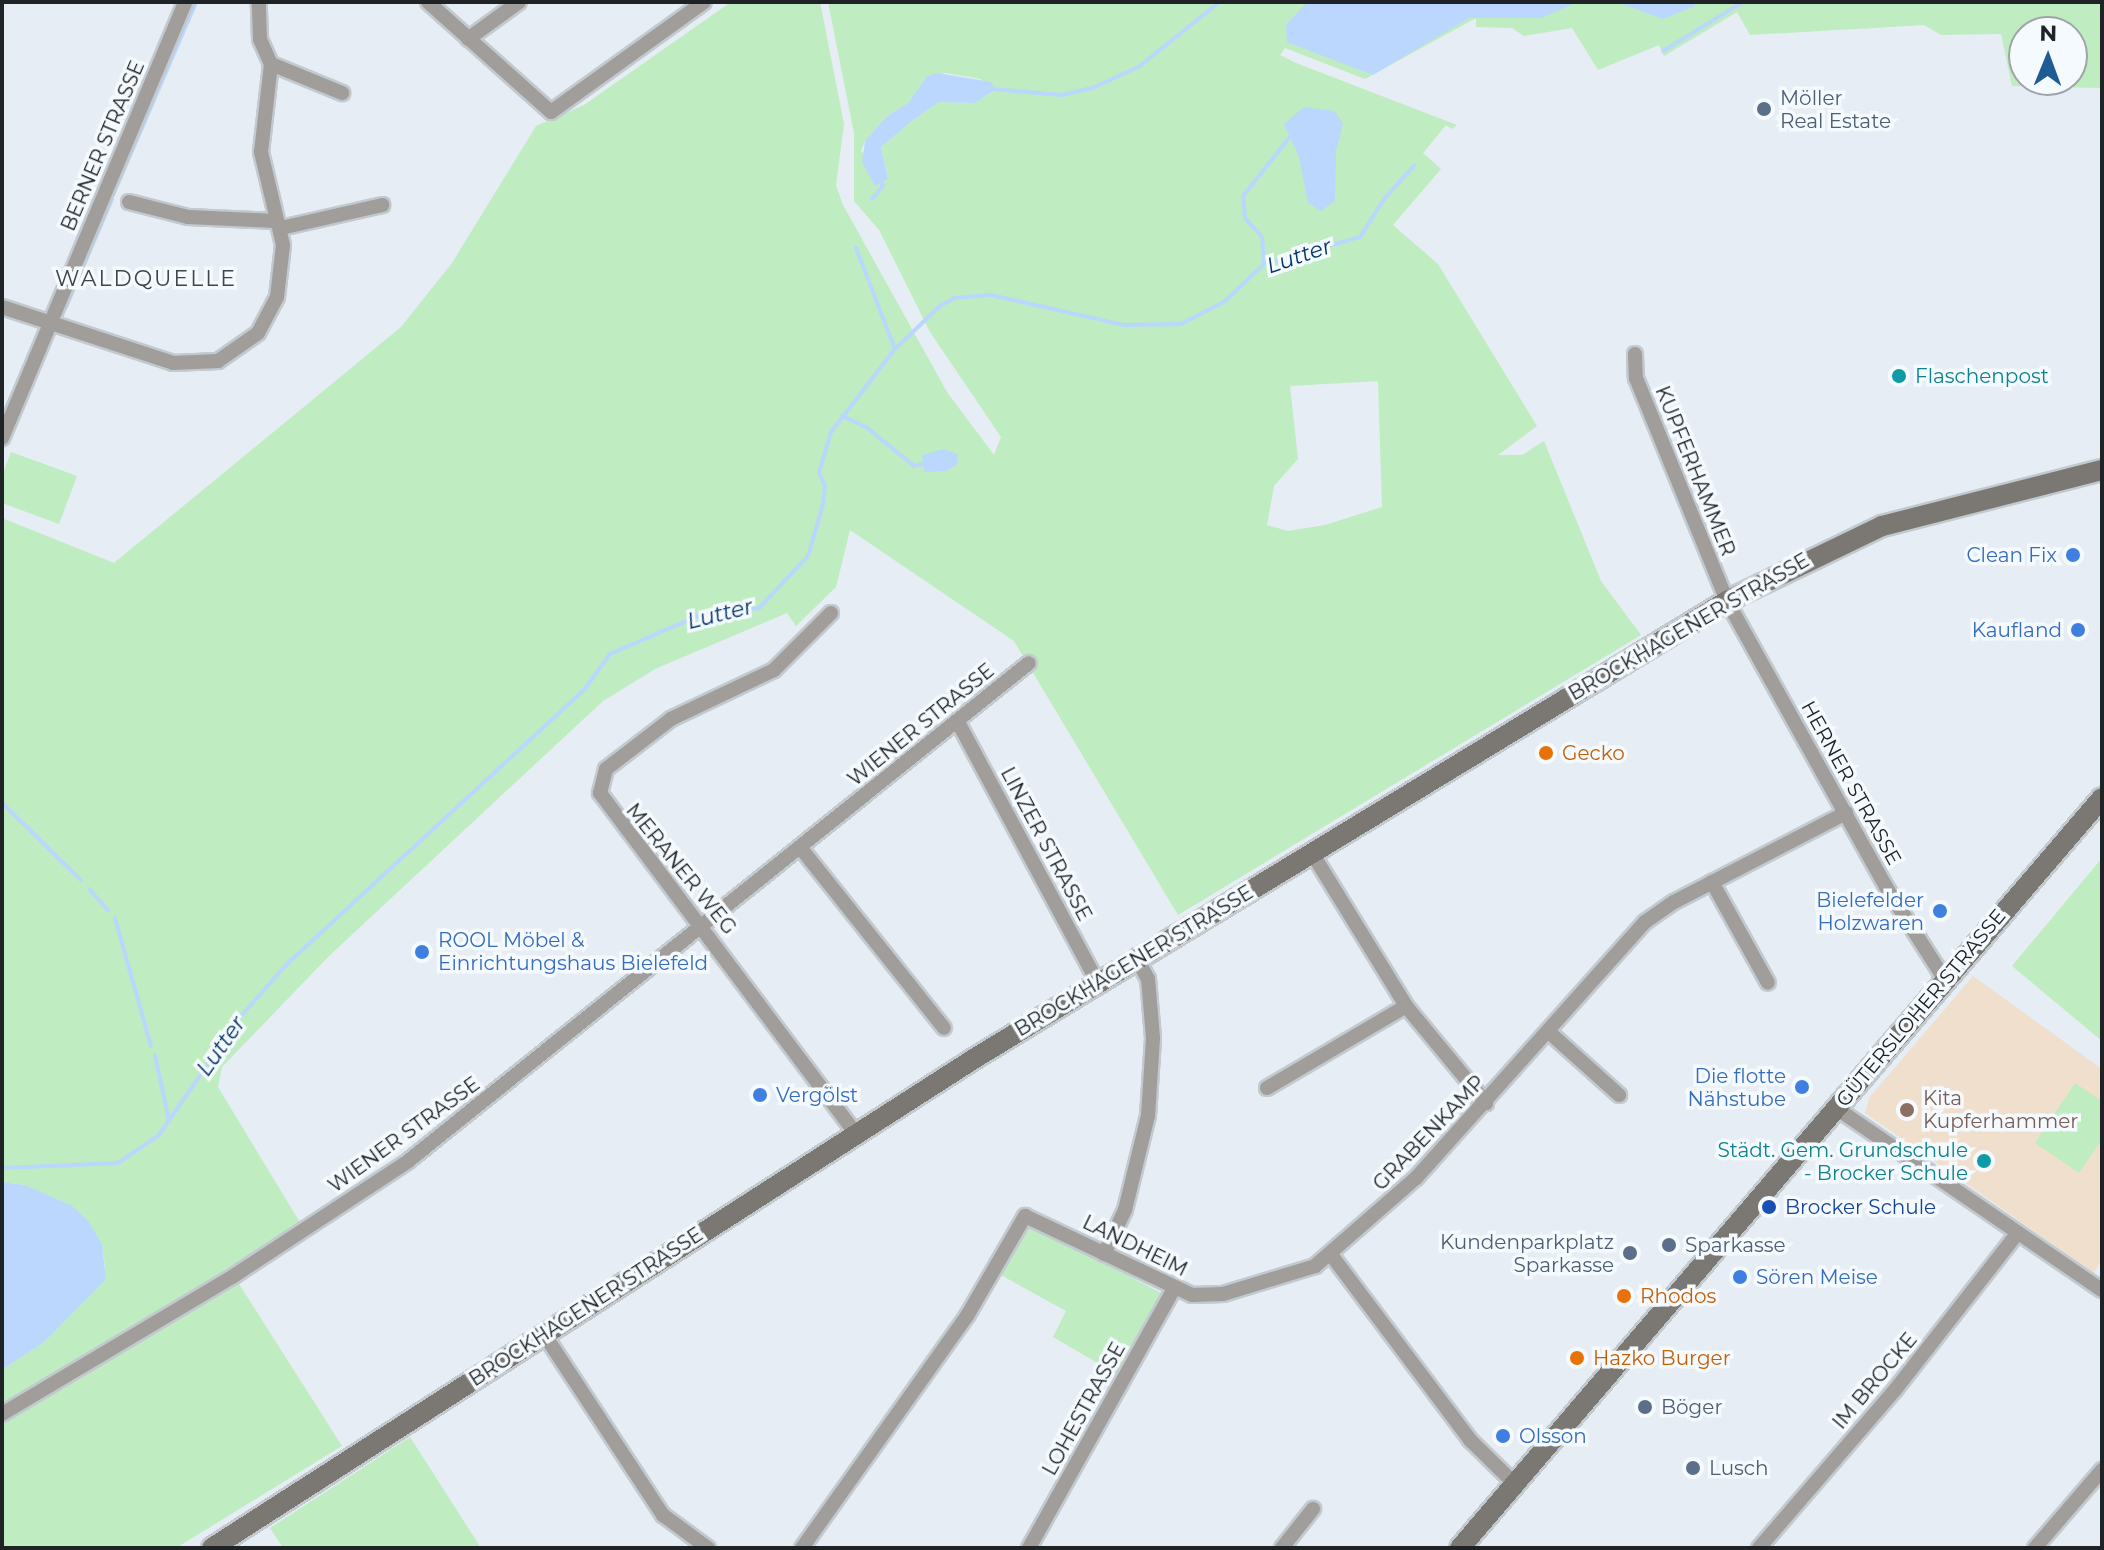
<!DOCTYPE html>
<html>
<head>
<meta charset="utf-8">
<style>
  body { margin:0 }
  #map { position:relative; width:2104px; height:1550px; overflow:hidden; background:#e6edf4; font-family:Montserrat,sans-serif }
  div>[style] { position:absolute }
  [style*='--x'] { left:calc(var(--x)*1px); top:calc(var(--y)*1px); width:calc(var(--w)*1px); rotate:calc(var(--a)*1deg) }
  .education>* { inset:0; background:#f1dfce }
  .green>* { inset:0; background:#bfecc1 }
  .water>* { inset:0; background:#bbd7fd }
  .stream>* { height:4px; margin:-2px; padding:0 2px; transform-origin:2px; border-radius:2px; background:#bbd7fd }
  .roads { filter:drop-shadow(2px 0 #c2c9cf) drop-shadow(-2px 0 #c2c9cf) drop-shadow(0 2px #c2c9cf) drop-shadow(0 -2px #c2c9cf) }
  .street>* { height:14px; margin:-7px; padding:0 7px; transform-origin:7px; border-radius:7px; background:#a09d9a }
  .secondary>* { height:20px; margin:-10px; padding:0 10px; transform-origin:10px; border-radius:10px; background:#7b7773 }
  .dots>* { width:22px; height:22px; translate:-50% -50%; box-sizing:border-box; border:4px solid #f5fafe; border-radius:50% }
  span { translate:-50% -50%; white-space:nowrap; text-align:center; line-height:1.15; -webkit-text-stroke:7px #f5fafe; paint-order:stroke }
  .service-label { font-size:20px; color:#4e5e75 }
  .left { translate:0 -50%; text-align:left }
  .right { translate:-100% -50%; text-align:right }
  .street-label { font-size:20px; color:#202325 }
  .culture-label { font-size:20px; color:#0d838f }
  .shop-label { font-size:20px; color:#366cbe }
  .food-label { font-size:20px; color:#c56008 }
  .education-label { font-size:20px; color:#785e54 }
  .transit-label { font-size:20px; color:#164399 }
  .water-label { font-size:22px; color:#05356b; font-style:italic }
  .neighbourhood-label { font-size:22px; color:#3f454a; letter-spacing:2px }
  .frame { position:absolute; inset:0; border:4px solid #202325; pointer-events:none }
  .north { position:absolute; left:2008px; top:16px; width:80px; height:80px; box-sizing:border-box; background:#f5fafe; border:2px solid #a0a4a7; border-radius:50%; rotate:1deg; font-size:22px; font-weight:700; line-height:32px; text-align:center; color:#202325 }
  .north::after { content:''; display:block; margin:auto; width:28px; height:36px; background:#1e5c93; clip-path:polygon(50% 0,100% 100%,50% 72%,0 100%) }
</style>
</head>
<body>
<div id="map">
  <div class="education">
    <i style="clip-path:polygon(1973px 976px,2102px 1069px,2102px 1259px,2094px 1273px,1865px 1113px,1869px 1098px)"></i>
  </div>
  <div class="green">
    <i style="clip-path:polygon(evenodd,731px 2px,820px 2px,844px 124px,836px 185px,843px 205px,947px 392px,994px 455px,1001px 437px,930px 332px,879px 230px,854px 201px,854px 133px,828px 2px,2102px 2px,2102px 88px,2012px 86px,2001px 34px,1941px 35px,1924px 25px,1750px 35px,1737px 12px,1664px 56px,1659px 45px,1598px 70px,1572px 28px,1524px 36px,1512px 28px,1476px 27px,1476px 18px,1365px 79px,1285px 48px,1280px 55px,1296px 63px,1457px 125px,1452px 129px,1446px 125px,1423px 153px,1441px 169px,1393px 225px,1438px 264px,1537px 426px,1498px 455px,1522px 455px,1544px 441px,1601px 581px,1641px 635px,1178px 915px,1014px 641px,850px 530px,836px 587px,796px 626px,787px 613px,655px 669px,603px 701px,329px 956px,222px 1067px,218px 1087px,301px 1224px,2px 1406px,2px 1370px,43px 1343px,78px 1302px,98px 1287px,105px 1267px,102px 1244px,71px 1205px,25px 1185px,2px 1182px,2px 518px,114px 563px,401px 327px,452px 263px,536px 126px,584px 105px,731px 2px,2024px 32px,2072px 32px,2072px 80px,2024px 80px,2024px 32px,731px 2px,946px 73px,980px 79px,995px 90px,975px 103px,939px 102px,912px 121px,881px 147px,888px 178px,861px 151px,865px 141px,886px 117px,908px 103px,927px 76px,946px 73px,731px 2px,1378px 381px,1382px 507px,1325px 525px,1288px 531px,1267px 525px,1274px 486px,1298px 459px,1290px 386px,1378px 381px)"></i>
    <i style="clip-path:polygon(11px 452px,77px 476px,59px 524px,2px 503px,2px 476px)"></i>
    <i style="clip-path:polygon(2102px 858px,2102px 1041px,2012px 966px)"></i>
    <i style="clip-path:polygon(2075px 1083px,2102px 1101px,2102px 1139px,2079px 1173px,2035px 1143px)"></i>
    <i style="clip-path:polygon(1034px 1226px,1163px 1294px,1118px 1375px,1053px 1337px,1066px 1311px,999px 1274px,1021px 1232px)"></i>
    <i style="clip-path:polygon(239px 1284px,342px 1446px,176px 1548px,2px 1548px,2px 1424px)"></i>
    <i style="clip-path:polygon(410px 1437px,481px 1548px,283px 1548px,270px 1528px)"></i>
  </div>
  <div class="water">
    <i style="clip-path:polygon(1307px 2px,1578px 2px,1541px 18px,1469px 18px,1373px 75px,1287px 42px,1286px 25px)"></i>
    <i style="clip-path:polygon(1616px 2px,1693px 2px,1695px 6px,1663px 19px)"></i>
    <i style="clip-path:polygon(938px 73px,991px 82px,996px 89px,975px 103px,939px 102px,912px 121px,881px 147px,888px 179px,875px 186px,862px 162px,865px 141px,886px 117px,908px 103px,927px 76px)"></i>
    <i style="clip-path:polygon(1304px 107px,1335px 111px,1343px 124px,1336px 151px,1335px 201px,1321px 211px,1308px 203px,1299px 157px,1284px 124px)"></i>
    <i style="clip-path:polygon(944px 449px,958px 454px,957px 464px,947px 471px,924px 472px,922px 455px)"></i>
    <i style="clip-path:polygon(2px 1182px,25px 1185px,71px 1205px,88px 1221px,102px 1244px,106px 1279px,43px 1343px,2px 1370px)"></i>
  </div>
  <div class="stream">
    <i style="--x:1663;--y:51;--w:94;--a:-31.5"></i>
    <i style="--x:992;--y:89;--w:70;--a:4.9"></i>
    <i style="--x:1062;--y:95;--w:32;--a:-13"></i>
    <i style="--x:1093;--y:88;--w:52;--a:-25.1"></i>
    <i style="--x:1140;--y:66;--w:100;--a:-38.9"></i>
    <i style="--x:113;--y:195;--w:210;--a:-66.7"></i>
    <i style="--x:872;--y:199;--w:17;--a:-50"></i>
    <i style="--x:883;--y:186;--w:6;--a:-121"></i>
    <i style="--x:856;--y:248;--w:108;--a:68.9"></i>
    <i style="--x:1264;--y:264;--w:27;--a:-94"></i>
    <i style="--x:1262;--y:237;--w:25;--a:-132"></i>
    <i style="--x:1245;--y:218;--w:22;--a:-95"></i>
    <i style="--x:1243;--y:196;--w:74;--a:-51.6"></i>
    <i style="--x:66;--y:307;--w:117;--a:-66.9"></i>
    <i style="--x:842;--y:416;--w:26;--a:25"></i>
    <i style="--x:866;--y:427;--w:62;--a:39.1"></i>
    <i style="--x:914;--y:466;--w:8;--a:-14"></i>
    <i style="--x:2;--y:417;--w:23;--a:-65"></i>
    <i style="--x:2;--y:803;--w:110;--a:44.3"></i>
    <i style="--x:89;--y:889;--w:28;--a:48"></i>
    <i style="--x:115;--y:918;--w:133;--a:74.3"></i>
    <i style="--x:155;--y:1055;--w:67;--a:78"></i>
    <i style="--x:2;--y:1168;--w:116;--a:-2.5"></i>
    <i style="--x:118;--y:1163;--w:50;--a:-34.3"></i>
    <i style="--x:159;--y:1135;--w:145;--a:-55.4"></i>
    <i style="--x:241;--y:1016;--w:69;--a:-48.5"></i>
    <i style="--x:287;--y:964;--w:404;--a:-42.7"></i>
    <i style="--x:584;--y:690;--w:44;--a:-54.2"></i>
    <i style="--x:610;--y:654;--w:96;--a:-23.4"></i>
    <i style="--x:698;--y:616;--w:62;--a:-7.5"></i>
    <i style="--x:759;--y:608;--w:71;--a:-46.7"></i>
    <i style="--x:808;--y:556;--w:54;--a:-73.9"></i>
    <i style="--x:823;--y:504;--w:18;--a:-84"></i>
    <i style="--x:825;--y:486;--w:14;--a:-115"></i>
    <i style="--x:819;--y:473;--w:43;--a:-73.7"></i>
    <i style="--x:831;--y:432;--w:105;--a:-52.4"></i>
    <i style="--x:895;--y:349;--w:64;--a:-43.7"></i>
    <i style="--x:941;--y:305;--w:16;--a:-27"></i>
    <i style="--x:955;--y:298;--w:36;--a:-5"></i>
    <i style="--x:991;--y:295;--w:136;--a:12.7"></i>
    <i style="--x:1124;--y:325;--w:57;--a:-1"></i>
    <i style="--x:1181;--y:324;--w:48;--a:-27.1"></i>
    <i style="--x:1224;--y:302;--w:55;--a:-43.5"></i>
    <i style="--x:1264;--y:264;--w:100;--a:-15.7"></i>
    <i style="--x:1360;--y:237;--w:45;--a:-57.7"></i>
    <i style="--x:1384;--y:199;--w:45;--a:-47.7"></i>
  </div>
  <div class="roads">
    <div class="street">
      <i style="--x:428;--y:2;--w:165;--a:41.8"></i>
      <i style="--x:551;--y:112;--w:188;--a:-35.7"></i>
      <i style="--x:468;--y:39;--w:63;--a:-36"></i>
      <i style="--x:271;--y:64;--w:77;--a:22.2"></i>
      <i style="--x:129;--y:202;--w:61;--a:14.3"></i>
      <i style="--x:188;--y:217;--w:88;--a:2.6"></i>
      <i style="--x:281;--y:228;--w:104;--a:-12.8"></i>
      <i style="--x:2;--y:307;--w:180;--a:18.1"></i>
      <i style="--x:173;--y:363;--w:45;--a:-2.5"></i>
      <i style="--x:218;--y:361;--w:49;--a:-35"></i>
      <i style="--x:258;--y:333;--w:41;--a:-62.2"></i>
      <i style="--x:277;--y:297;--w:52;--a:-83.4"></i>
      <i style="--x:283;--y:245;--w:96;--a:-103.3"></i>
      <i style="--x:261;--y:152;--w:89;--a:-83.5"></i>
      <i style="--x:271;--y:64;--w:27;--a:-114"></i>
      <i style="--x:260;--y:39;--w:37;--a:-92"></i>
      <i style="--x:1635;--y:354;--w:24;--a:88"></i>
      <i style="--x:1636;--y:378;--w:241;--a:67.8"></i>
      <i style="--x:1727;--y:601;--w:327;--a:60.9"></i>
      <i style="--x:1886;--y:887;--w:110;--a:57.6"></i>
      <i style="--x:2;--y:438;--w:473;--a:-67.2"></i>
      <i style="--x:831;--y:613;--w:81;--a:135"></i>
      <i style="--x:774;--y:670;--w:114;--a:154.6"></i>
      <i style="--x:671;--y:719;--w:82;--a:142.4"></i>
      <i style="--x:606;--y:769;--w:25;--a:104"></i>
      <i style="--x:600;--y:793;--w:426;--a:53.1"></i>
      <i style="--x:959;--y:724;--w:294;--a:61.8"></i>
      <i style="--x:800;--y:847;--w:231;--a:51.5"></i>
      <i style="--x:1312;--y:853;--w:180;--a:58.4"></i>
      <i style="--x:1406;--y:1006;--w:126;--a:50.5"></i>
      <i style="--x:1712;--y:882;--w:115;--a:61"></i>
      <i style="--x:1550;--y:1033;--w:93;--a:41.9"></i>
      <i style="--x:1267;--y:1088;--w:161;--a:-30.5"></i>
      <i style="--x:1836;--y:1108;--w:322;--a:34.4"></i>
      <i style="--x:1104;--y:1254;--w:49;--a:-64.5"></i>
      <i style="--x:1125;--y:1210;--w:97;--a:-76.3"></i>
      <i style="--x:1148;--y:1116;--w:78;--a:-86.3"></i>
      <i style="--x:1153;--y:1038;--w:59;--a:-94.8"></i>
      <i style="--x:1148;--y:979;--w:23;--a:-119"></i>
      <i style="--x:1332;--y:1256;--w:230;--a:53.1"></i>
      <i style="--x:1470;--y:1440;--w:63;--a:44.4"></i>
      <i style="--x:544;--y:1334;--w:217;--a:56.7"></i>
      <i style="--x:663;--y:1515;--w:56;--a:36.3"></i>
      <i style="--x:2;--y:1414;--w:271;--a:-30.8"></i>
      <i style="--x:235;--y:1275;--w:206;--a:-33.3"></i>
      <i style="--x:407;--y:1162;--w:797;--a:-38.74"></i>
      <i style="--x:802;--y:1548;--w:285;--a:-54.6"></i>
      <i style="--x:967;--y:1316;--w:116;--a:-59.9"></i>
      <i style="--x:1025;--y:1216;--w:185;--a:25.3"></i>
      <i style="--x:1192;--y:1295;--w:31;--a:-2"></i>
      <i style="--x:1223;--y:1294;--w:96;--a:-16.9"></i>
      <i style="--x:1315;--y:1266;--w:134;--a:-41.1"></i>
      <i style="--x:1416;--y:1178;--w:343;--a:-48.2"></i>
      <i style="--x:1645;--y:922;--w:35;--a:-35"></i>
      <i style="--x:1674;--y:902;--w:194;--a:-27.4"></i>
      <i style="--x:1029;--y:1548;--w:297;--a:-60.8"></i>
      <i style="--x:1282;--y:1548;--w:50;--a:-51.5"></i>
      <i style="--x:1759;--y:1548;--w:208;--a:-49.3"></i>
      <i style="--x:1895;--y:1390;--w:197;--a:-52"></i>
      <i style="--x:2035;--y:1548;--w:103;--a:-49.3"></i>
    </div>
    <div class="secondary">
      <i style="--x:212;--y:1548;--w:903;--a:-32.7"></i>
      <i style="--x:972;--y:1060;--w:884;--a:-31.3"></i>
      <i style="--x:1727;--y:601;--w:172;--a:-25.8"></i>
      <i style="--x:1882;--y:526;--w:227;--a:-14.3"></i>
      <i style="--x:1460;--y:1548;--w:987;--a:-49.44"></i>
    </div>
  </div>
  <div class="dots">
    <i style="left:1764px;top:109px;background:#5c6f8a"></i>
    <i style="left:1899px;top:376px;background:#0f9aa8"></i>
    <i style="left:2073px;top:555px;background:#3f7fe0"></i>
    <i style="left:2078px;top:630px;background:#3f7fe0"></i>
    <i style="left:1546px;top:753px;background:#e8710a"></i>
    <i style="left:1940px;top:911px;background:#3f7fe0"></i>
    <i style="left:422px;top:952px;background:#3f7fe0"></i>
    <i style="left:1802px;top:1087px;background:#3f7fe0"></i>
    <i style="left:760px;top:1095px;background:#3f7fe0"></i>
    <i style="left:1907px;top:1110px;background:#8d6e63"></i>
    <i style="left:1984px;top:1161px;background:#0f9aa8"></i>
    <i style="left:1769px;top:1207px;background:#1a4fb4"></i>
    <i style="left:1669px;top:1245px;background:#5c6f8a"></i>
    <i style="left:1630px;top:1253px;background:#5c6f8a"></i>
    <i style="left:1740px;top:1277px;background:#3f7fe0"></i>
    <i style="left:1624px;top:1296px;background:#e8710a"></i>
    <i style="left:1577px;top:1358px;background:#e8710a"></i>
    <i style="left:1645px;top:1407px;background:#5c6f8a"></i>
    <i style="left:1503px;top:1436px;background:#3f7fe0"></i>
    <i style="left:1693px;top:1468px;background:#5c6f8a"></i>
  </div>
  <div class="service-label">
    <span class="left" style="left:1780px;top:110px">Möller<br>Real Estate</span>
    <span class="right" style="left:1614px;top:1254px">Kundenparkplatz<br>Sparkasse</span>
    <span class="left" style="left:1685px;top:1245px">Sparkasse</span>
    <span class="left" style="left:1661px;top:1407px">Böger</span>
    <span class="left" style="left:1709px;top:1468px">Lusch</span>
  </div>
  <div class="street-label">
    <span style="left:103px;top:146px;rotate:-67deg">BERNER STRASSE</span>
    <span style="left:1695px;top:471px;rotate:68deg">KUPFERHAMMER</span>
    <span style="left:1689px;top:627px;rotate:-30deg">BROCKHAGENER STRASSE</span>
    <span style="left:921px;top:725px;rotate:-39deg">WIENER STRASSE</span>
    <span style="left:1851px;top:783px;rotate:61deg">HERNER STRASSE</span>
    <span style="left:1046px;top:844px;rotate:62deg">LINZER STRASSE</span>
    <span style="left:681px;top:869px;rotate:51deg">MERANER WEG</span>
    <span style="left:1134px;top:961px;rotate:-31deg">BROCKHAGENER STRASSE</span>
    <span style="left:1921px;top:1008px;rotate:-50deg">GÜTERSLOHER STRASSE</span>
    <span style="left:1429px;top:1133px;rotate:-46deg">GRABENKAMP</span>
    <span style="left:404px;top:1135px;rotate:-36deg">WIENER STRASSE</span>
    <span style="left:1135px;top:1246px;rotate:26deg">LANDHEIM</span>
    <span style="left:586px;top:1307px;rotate:-33deg">BROCKHAGENER STRASSE</span>
    <span style="left:1875px;top:1381px;rotate:-50deg">IM BROCKE</span>
    <span style="left:1084px;top:1409px;rotate:-61deg">LOHESTRASSE</span>
  </div>
  <div class="culture-label">
    <span class="left" style="left:1915px;top:376px">Flaschenpost</span>
    <span class="right" style="left:1968px;top:1162px">Städt. Gem. Grundschule<br>- Brocker Schule</span>
  </div>
  <div class="shop-label">
    <span class="right" style="left:2057px;top:555px">Clean Fix</span>
    <span class="right" style="left:2062px;top:630px">Kaufland</span>
    <span class="right" style="left:1924px;top:912px">Bielefelder<br>Holzwaren</span>
    <span class="left" style="left:438px;top:952px">ROOL Möbel &amp;<br>Einrichtungshaus Bielefeld</span>
    <span class="right" style="left:1786px;top:1088px">Die flotte<br>Nähstube</span>
    <span class="left" style="left:776px;top:1095px">Vergölst</span>
    <span class="left" style="left:1756px;top:1277px">Sören Meise</span>
    <span class="left" style="left:1519px;top:1436px">Olsson</span>
  </div>
  <div class="food-label">
    <span class="left" style="left:1562px;top:753px">Gecko</span>
    <span class="left" style="left:1640px;top:1296px">Rhodos</span>
    <span class="left" style="left:1593px;top:1358px">Hazko Burger</span>
  </div>
  <div class="education-label">
    <span class="left" style="left:1923px;top:1110px">Kita<br>Kupferhammer</span>
  </div>
  <div class="transit-label">
    <span class="left" style="left:1785px;top:1207px">Brocker Schule</span>
  </div>
  <div class="water-label">
    <span style="left:1299px;top:256px;rotate:-19deg">Lutter</span>
    <span style="left:720px;top:614px;rotate:-14deg">Lutter</span>
    <span style="left:221px;top:1046px;rotate:-55deg">Lutter</span>
  </div>
  <div class="neighbourhood-label">
    <span style="left:146px;top:279px">WALDQUELLE</span>
  </div>
  <div class="frame"></div>
  <div class="north">N</div>
</div>
</body>
</html>
